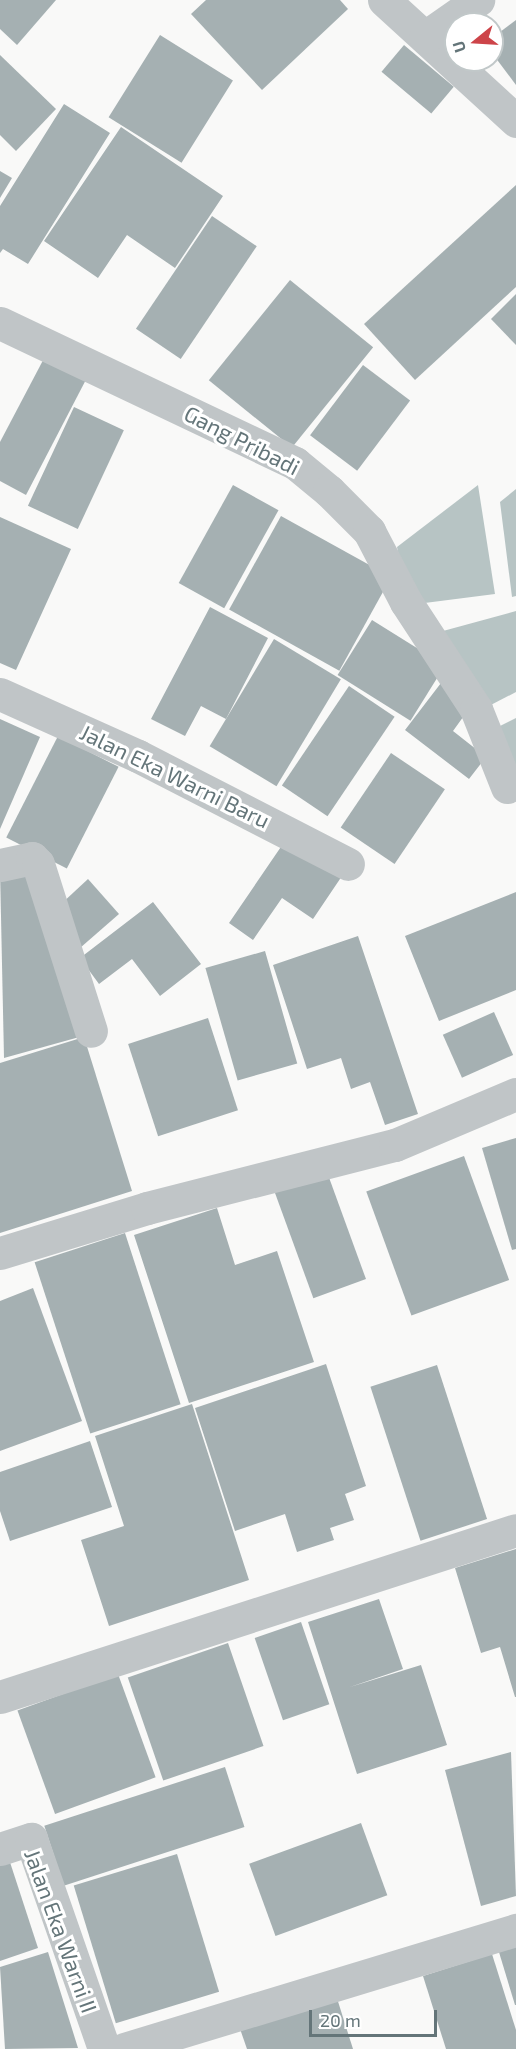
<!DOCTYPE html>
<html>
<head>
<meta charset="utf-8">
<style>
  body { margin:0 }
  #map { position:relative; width:516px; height:2049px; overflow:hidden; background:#f9f9f8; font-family:"Exo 2",sans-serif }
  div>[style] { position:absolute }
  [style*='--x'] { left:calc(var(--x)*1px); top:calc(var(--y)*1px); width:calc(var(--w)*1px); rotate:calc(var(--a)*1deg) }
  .water>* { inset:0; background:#b7c4c4 }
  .building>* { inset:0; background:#a5b0b2; transform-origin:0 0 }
  .minor>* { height:33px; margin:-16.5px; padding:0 16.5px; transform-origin:16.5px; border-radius:16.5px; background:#c0c5c7 }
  span { translate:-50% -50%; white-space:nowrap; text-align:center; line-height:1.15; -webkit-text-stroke:6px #fff; paint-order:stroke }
  .street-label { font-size:22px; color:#647579 }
  .north { position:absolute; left:444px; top:12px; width:60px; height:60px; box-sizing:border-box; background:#fff; border:2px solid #c1c8c9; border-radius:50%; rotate:252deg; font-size:16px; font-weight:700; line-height:24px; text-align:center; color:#647579 }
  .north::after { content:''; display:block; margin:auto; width:21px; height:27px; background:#cd4449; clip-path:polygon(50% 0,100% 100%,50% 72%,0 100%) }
  .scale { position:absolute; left:309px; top:2010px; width:128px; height:27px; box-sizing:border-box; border:3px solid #647579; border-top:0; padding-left:8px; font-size:18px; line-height:21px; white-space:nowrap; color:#647579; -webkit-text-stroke:4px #fff; paint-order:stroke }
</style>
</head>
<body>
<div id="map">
  <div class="water">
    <i style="clip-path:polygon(478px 485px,495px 594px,409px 605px,397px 547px)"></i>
    <i style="clip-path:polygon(516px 489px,516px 596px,512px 597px,500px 502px)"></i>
    <i style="clip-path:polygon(516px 611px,516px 692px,485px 708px,432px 634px)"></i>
    <i style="clip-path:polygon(516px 718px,516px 785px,490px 731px)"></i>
  </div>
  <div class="building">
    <i style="clip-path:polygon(0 0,56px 0,17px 45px,0 29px)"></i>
    <i style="clip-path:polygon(206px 0,340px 0,348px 9px,262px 90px,191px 14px)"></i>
    <i style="clip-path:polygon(516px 20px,516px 85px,492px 53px,492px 38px)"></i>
    <i style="left:160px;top:35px;width:86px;height:97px;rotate:32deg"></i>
    <i style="left:404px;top:45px;width:65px;height:35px;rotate:40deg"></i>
    <i style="clip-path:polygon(0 55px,56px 109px,16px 151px,0 135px)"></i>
    <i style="clip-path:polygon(64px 104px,110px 133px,28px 264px,3px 249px,0 253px,0 206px)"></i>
    <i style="clip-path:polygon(121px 127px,223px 196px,175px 268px,127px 235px,98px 278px,44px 241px)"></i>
    <i style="clip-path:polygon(0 171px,12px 178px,0 198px)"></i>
    <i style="clip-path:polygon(516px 185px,516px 287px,415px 380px,364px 324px)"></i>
    <i style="left:212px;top:216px;width:54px;height:136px;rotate:34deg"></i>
    <i style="left:290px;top:280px;width:107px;height:129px;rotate:39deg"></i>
    <i style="clip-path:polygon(516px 294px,516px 345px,491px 319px)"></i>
    <i style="clip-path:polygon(50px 347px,91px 370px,26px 495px,0 481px,0 442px)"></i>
    <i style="left:363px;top:365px;width:59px;height:88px;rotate:37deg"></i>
    <i style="left:74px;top:407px;width:55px;height:109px;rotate:25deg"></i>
    <i style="left:233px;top:485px;width:52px;height:112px;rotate:29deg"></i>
    <i style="left:281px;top:516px;width:126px;height:107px;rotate:29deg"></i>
    <i style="clip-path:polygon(0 517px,71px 549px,16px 670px,0 663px)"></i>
    <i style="clip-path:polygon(210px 607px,268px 638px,226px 719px,201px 706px,185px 736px,151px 719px)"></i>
    <i style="left:372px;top:620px;width:86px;height:65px;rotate:32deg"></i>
    <i style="left:274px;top:639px;width:78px;height:125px;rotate:31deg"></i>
    <i style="clip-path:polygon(441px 683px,471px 706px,453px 731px,486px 757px,469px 779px,405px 730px)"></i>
    <i style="left:349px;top:686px;width:55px;height:120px;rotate:34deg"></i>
    <i style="clip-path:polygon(0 719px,40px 737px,0 829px)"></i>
    <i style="left:58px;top:736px;width:68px;height:114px;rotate:27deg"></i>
    <i style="left:391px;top:753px;width:65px;height:90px;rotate:34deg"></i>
    <i style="clip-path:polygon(287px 838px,342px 876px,313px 919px,282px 898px,253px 940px,229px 923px)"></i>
    <i style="clip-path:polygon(33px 860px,83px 1036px,4px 1058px,0 869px)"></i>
    <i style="clip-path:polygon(88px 879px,119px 914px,80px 948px,60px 905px)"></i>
    <i style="clip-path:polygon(516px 892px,516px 990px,439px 1021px,405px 936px)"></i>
    <i style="clip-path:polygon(153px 902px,201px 964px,160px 996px,132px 959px,99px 984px,80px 958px)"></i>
    <i style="clip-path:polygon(358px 936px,418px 1114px,385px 1125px,370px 1082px,351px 1089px,341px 1058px,307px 1069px,273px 965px)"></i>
    <i style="left:265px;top:951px;width:117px;height:62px;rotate:74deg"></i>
    <i style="left:494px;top:1012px;width:47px;height:56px;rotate:66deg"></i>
    <i style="left:208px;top:1018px;width:97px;height:84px;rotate:72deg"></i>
    <i style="clip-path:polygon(84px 1037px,132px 1191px,0 1233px,0 1063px)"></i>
    <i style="clip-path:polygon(516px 1138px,516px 1249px,512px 1250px,482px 1148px)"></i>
    <i style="left:464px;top:1156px;width:132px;height:104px;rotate:70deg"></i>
    <i style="left:327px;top:1172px;width:114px;height:56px;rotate:70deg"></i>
    <i style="clip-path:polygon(217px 1208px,235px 1265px,277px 1251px,314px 1362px,189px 1403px,134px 1235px)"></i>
    <i style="left:125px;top:1233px;width:180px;height:95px;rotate:72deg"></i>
    <i style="clip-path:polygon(33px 1288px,82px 1421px,0 1451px,0 1301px)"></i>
    <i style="clip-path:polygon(326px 1364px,366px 1486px,345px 1494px,354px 1520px,330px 1528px,334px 1540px,297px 1552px,285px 1514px,235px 1531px,195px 1408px)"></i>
    <i style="left:437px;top:1365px;width:162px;height:70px;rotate:72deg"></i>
    <i style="clip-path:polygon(192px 1404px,249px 1580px,109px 1626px,81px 1540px,124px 1526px,95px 1436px)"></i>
    <i style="clip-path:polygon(90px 1441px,112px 1507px,10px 1541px,0 1511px,0 1472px)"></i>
    <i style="clip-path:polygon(516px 1549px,516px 1697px,515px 1697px,500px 1647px,481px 1653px,455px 1568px)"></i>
    <i style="clip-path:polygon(379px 1599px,403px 1669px,350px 1687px,421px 1665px,447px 1745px,357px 1774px,308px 1622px)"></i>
    <i style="left:301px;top:1622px;width:87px;height:49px;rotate:71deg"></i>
    <i style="left:228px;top:1643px;width:109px;height:106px;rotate:71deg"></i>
    <i style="left:118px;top:1674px;width:110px;height:107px;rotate:70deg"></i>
    <i style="clip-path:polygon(511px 1752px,516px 1896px,481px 1906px,445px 1770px)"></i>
    <i style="left:225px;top:1767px;width:63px;height:190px;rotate:72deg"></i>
    <i style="left:361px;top:1823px;width:77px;height:119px;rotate:70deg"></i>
    <i style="clip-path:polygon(7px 1853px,38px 1948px,0 1961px,0 1855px)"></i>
    <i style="left:177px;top:1854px;width:144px;height:108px;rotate:73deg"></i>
    <i style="clip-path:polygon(516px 1933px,516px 2005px,515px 2005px,495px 1939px)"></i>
    <i style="clip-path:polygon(48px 1952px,78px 2048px,5px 2049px,0 1967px)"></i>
    <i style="clip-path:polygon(492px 1954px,516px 2030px,516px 2049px,446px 2049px,423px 1976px)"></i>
    <i style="clip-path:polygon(335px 1992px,353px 2049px,247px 2049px,238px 2023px)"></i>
  </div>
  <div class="minor">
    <i style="--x:384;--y:0;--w:179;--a:42.5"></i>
    <i style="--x:425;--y:37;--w:65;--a:-34.9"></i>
    <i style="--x:0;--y:323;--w:327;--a:25.4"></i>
    <i style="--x:295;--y:463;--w:44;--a:39.5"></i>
    <i style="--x:329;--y:491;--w:57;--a:45"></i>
    <i style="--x:369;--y:531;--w:80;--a:62.5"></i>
    <i style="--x:406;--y:602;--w:128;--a:56.8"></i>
    <i style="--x:476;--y:709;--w:84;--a:68.3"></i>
    <i style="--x:0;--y:694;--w:151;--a:24.2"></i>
    <i style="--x:138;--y:756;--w:236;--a:27.2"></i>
    <i style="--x:0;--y:865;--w:33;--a:-12"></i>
    <i style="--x:32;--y:858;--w:8;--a:45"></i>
    <i style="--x:38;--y:864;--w:175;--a:72.4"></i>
    <i style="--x:0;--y:1253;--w:154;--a:-17"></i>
    <i style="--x:147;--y:1208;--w:256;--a:-14.3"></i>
    <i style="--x:395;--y:1145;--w:131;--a:-22.9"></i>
    <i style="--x:0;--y:1697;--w:542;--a:-17.93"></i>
    <i style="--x:0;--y:1849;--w:33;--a:-18"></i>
    <i style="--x:31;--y:1839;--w:222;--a:70.8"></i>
    <i style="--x:124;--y:2049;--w:410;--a:-16.9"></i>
  </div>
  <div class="street-label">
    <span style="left:242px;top:440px;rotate:27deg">Gang Pribadi</span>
    <span style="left:175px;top:776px;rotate:26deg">Jalan Eka Warni Baru</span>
    <span style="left:61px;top:1931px;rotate:70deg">Jalan Eka Warni II</span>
  </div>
  <div class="north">U</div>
  <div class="scale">20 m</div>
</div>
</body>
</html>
